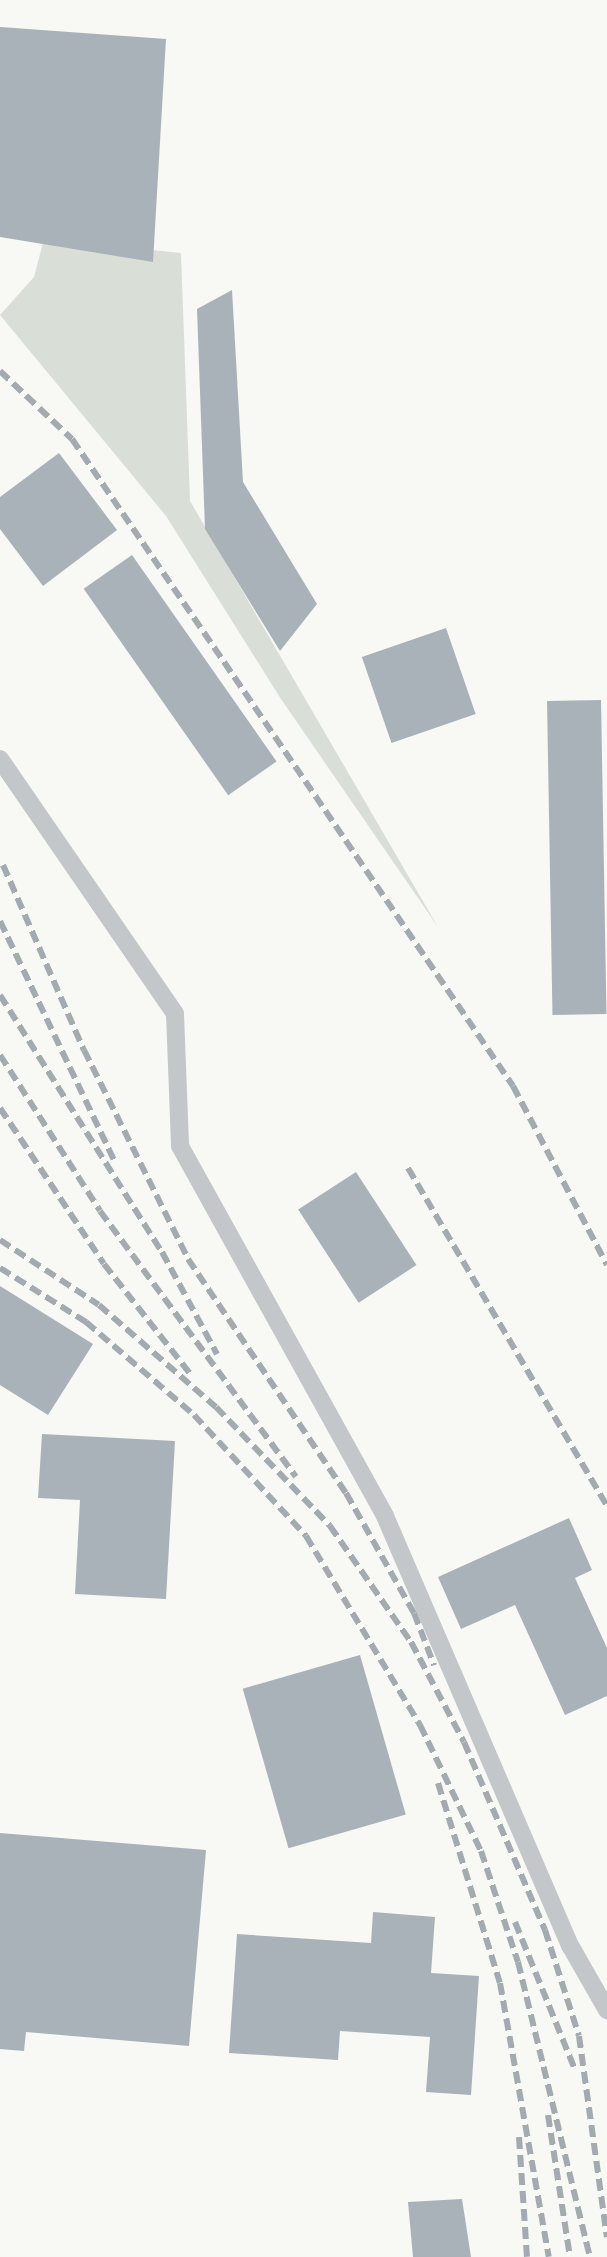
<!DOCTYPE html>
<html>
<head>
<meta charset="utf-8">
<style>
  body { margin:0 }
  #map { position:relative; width:607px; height:2257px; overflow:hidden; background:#f8f8f5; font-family:"Fira Sans Condensed",sans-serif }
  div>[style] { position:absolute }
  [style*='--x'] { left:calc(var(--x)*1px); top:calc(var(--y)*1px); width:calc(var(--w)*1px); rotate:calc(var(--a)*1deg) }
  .green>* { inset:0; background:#d9dfd6 }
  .building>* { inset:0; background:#a9b2b8; transform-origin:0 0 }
  .lane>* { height:18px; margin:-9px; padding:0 9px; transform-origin:9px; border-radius:9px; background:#c3c7ca }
  .rail>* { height:6px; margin-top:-3px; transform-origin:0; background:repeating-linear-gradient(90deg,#a3aab0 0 12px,transparent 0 18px) }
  span { translate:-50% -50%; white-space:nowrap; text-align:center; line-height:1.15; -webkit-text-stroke:8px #fff; paint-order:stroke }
</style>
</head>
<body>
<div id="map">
  <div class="green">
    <i style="clip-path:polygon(44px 239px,181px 253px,190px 501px,438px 927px,281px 699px,166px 516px,0 315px,34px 277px)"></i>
  </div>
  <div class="building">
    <i style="clip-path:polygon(0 27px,166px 39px,153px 262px,0 237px)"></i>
    <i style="clip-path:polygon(232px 290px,243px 482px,317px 604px,280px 651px,205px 529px,197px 309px)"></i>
    <i style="clip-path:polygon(59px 453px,117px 530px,43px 586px,0 529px,0 497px)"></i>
    <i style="left:132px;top:555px;width:252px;height:59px;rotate:55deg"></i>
    <i style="left:446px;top:628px;width:91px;height:89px;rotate:71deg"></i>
    <i style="left:601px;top:700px;width:314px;height:54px;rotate:89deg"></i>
    <i style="left:356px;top:1172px;width:111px;height:69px;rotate:57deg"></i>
    <i style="clip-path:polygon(0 1286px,93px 1344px,48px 1415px,0 1385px)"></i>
    <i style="clip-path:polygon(42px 1434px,175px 1441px,166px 1599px,75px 1594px,80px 1500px,38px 1498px)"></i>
    <i style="clip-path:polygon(569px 1518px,592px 1570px,575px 1578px,607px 1648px,607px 1696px,565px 1715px,515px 1605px,461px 1629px,438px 1577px)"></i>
    <i style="left:360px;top:1655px;width:166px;height:122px;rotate:74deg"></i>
    <i style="clip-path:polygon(0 1833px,206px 1850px,189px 2046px,26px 2032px,24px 2051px,0 2049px)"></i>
    <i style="clip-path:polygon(373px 1912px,435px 1917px,431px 1973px,479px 1976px,471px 2095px,426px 2092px,430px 2037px,340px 2031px,338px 2060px,229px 2053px,237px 1934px,371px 1943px)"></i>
    <i style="clip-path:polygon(462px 2199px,471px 2257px,413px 2257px,408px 2202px)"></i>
  </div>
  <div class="lane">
    <i style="--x:0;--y:759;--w:309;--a:55.5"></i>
    <i style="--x:175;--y:1014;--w:132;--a:87.8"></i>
    <i style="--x:180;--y:1146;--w:423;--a:61"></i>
    <i style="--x:385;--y:1516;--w:469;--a:66.7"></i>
    <i style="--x:571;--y:1947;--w:73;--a:60.3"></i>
  </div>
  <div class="rail">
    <i style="--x:0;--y:371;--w:99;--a:43.4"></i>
    <i style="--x:72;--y:439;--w:783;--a:55.72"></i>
    <i style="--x:513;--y:1086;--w:202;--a:62.3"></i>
    <i style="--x:3;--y:865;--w:202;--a:66.4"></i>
    <i style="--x:84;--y:1050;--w:233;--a:63.5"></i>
    <i style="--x:188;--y:1259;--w:282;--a:56"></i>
    <i style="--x:346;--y:1493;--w:138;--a:60.5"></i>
    <i style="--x:414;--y:1613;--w:56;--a:69"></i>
    <i style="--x:0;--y:921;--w:265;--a:64.5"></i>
    <i style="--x:0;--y:995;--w:304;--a:57.8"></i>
    <i style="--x:162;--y:1252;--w:116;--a:61.7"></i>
    <i style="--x:0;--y:1055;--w:185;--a:57.3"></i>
    <i style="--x:100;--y:1211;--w:330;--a:53.6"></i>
    <i style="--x:0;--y:1108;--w:187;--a:56.3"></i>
    <i style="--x:104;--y:1264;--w:141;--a:51.9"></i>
    <i style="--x:408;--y:1168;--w:392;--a:59.5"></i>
    <i style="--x:0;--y:1240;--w:118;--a:33.3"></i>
    <i style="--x:99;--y:1305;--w:155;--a:41.1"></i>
    <i style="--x:216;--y:1407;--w:165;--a:46.2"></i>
    <i style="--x:330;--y:1526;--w:141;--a:55.1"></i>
    <i style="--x:411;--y:1642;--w:113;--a:62.1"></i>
    <i style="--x:464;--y:1742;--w:205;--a:66.7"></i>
    <i style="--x:545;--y:1930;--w:111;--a:72.2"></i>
    <i style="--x:579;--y:2036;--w:203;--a:82.1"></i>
    <i style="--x:0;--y:1268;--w:102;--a:32.1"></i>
    <i style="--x:86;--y:1322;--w:143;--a:40.7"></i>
    <i style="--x:194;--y:1415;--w:165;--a:47.2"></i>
    <i style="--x:306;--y:1536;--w:221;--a:58.9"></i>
    <i style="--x:420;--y:1725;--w:140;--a:64.2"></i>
    <i style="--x:481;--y:1851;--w:117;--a:71.6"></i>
    <i style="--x:518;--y:1962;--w:304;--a:76.3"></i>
    <i style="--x:438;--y:1783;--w:209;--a:72.8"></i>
    <i style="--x:500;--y:1983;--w:278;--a:79.9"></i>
    <i style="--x:515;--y:1922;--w:160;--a:67.9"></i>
    <i style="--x:548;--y:2115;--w:144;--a:81.2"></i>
    <i style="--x:519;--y:2137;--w:120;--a:86.2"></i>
  </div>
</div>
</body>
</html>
